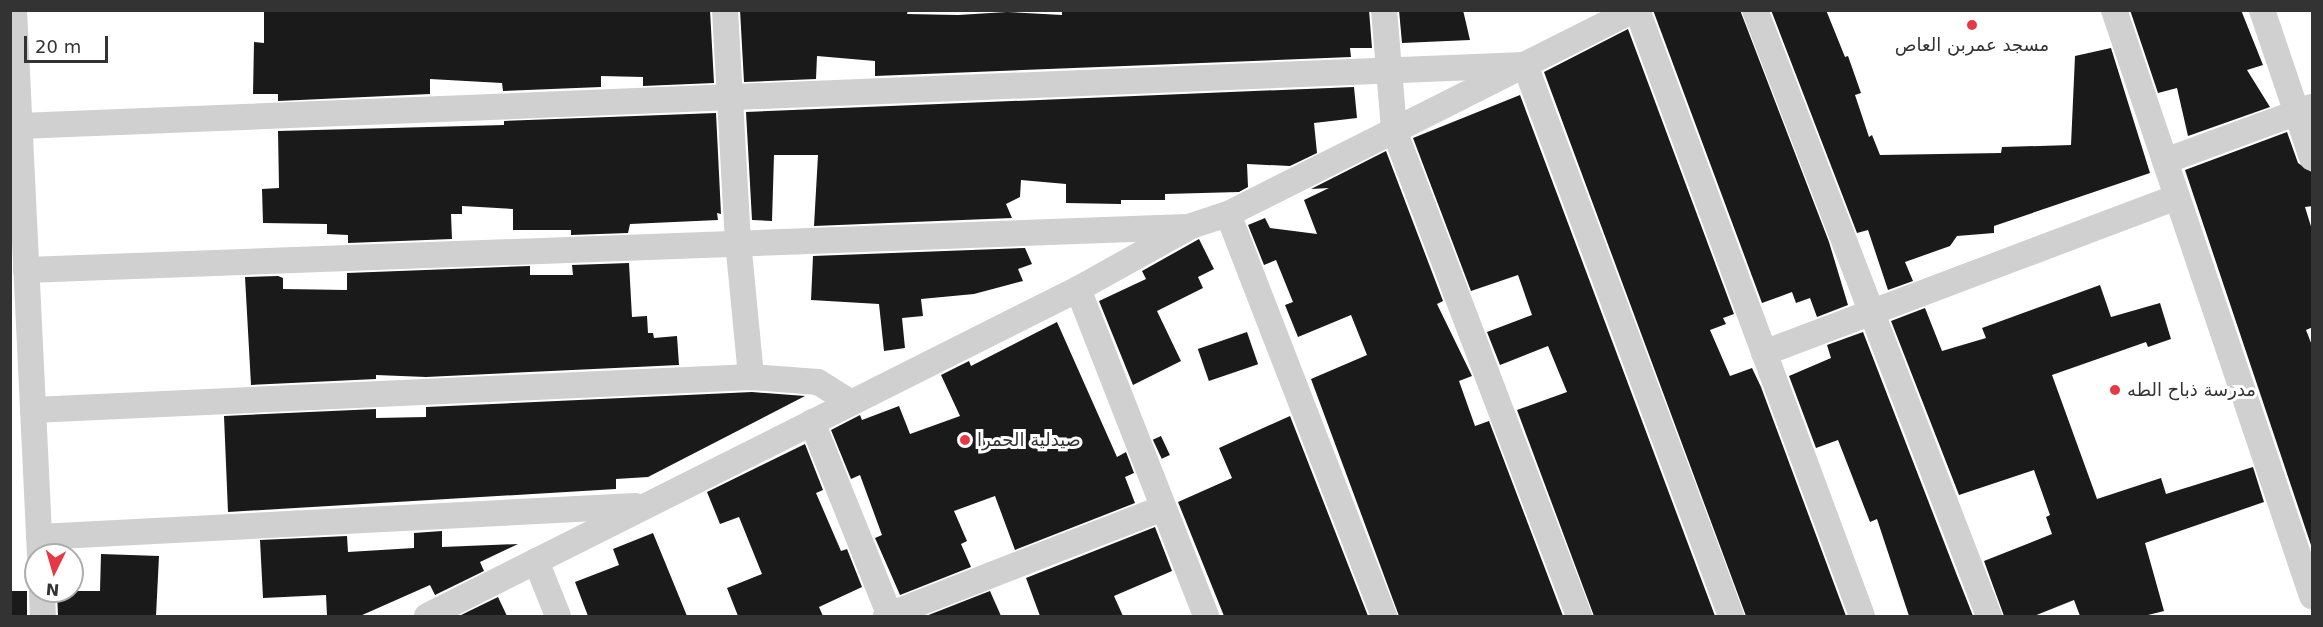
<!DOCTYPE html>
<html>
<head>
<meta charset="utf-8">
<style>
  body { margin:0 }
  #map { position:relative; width:2323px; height:627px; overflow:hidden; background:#fff; font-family:"DejaVu Sans",Cairo,sans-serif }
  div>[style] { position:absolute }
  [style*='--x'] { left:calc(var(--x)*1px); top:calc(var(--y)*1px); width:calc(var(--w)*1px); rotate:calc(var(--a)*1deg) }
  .building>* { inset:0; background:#1a1a1a; transform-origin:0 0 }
  .minor>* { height:26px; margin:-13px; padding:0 13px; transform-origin:13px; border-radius:13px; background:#d0d0d0 }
  .dots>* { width:16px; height:16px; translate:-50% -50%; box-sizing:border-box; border:3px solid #fff; border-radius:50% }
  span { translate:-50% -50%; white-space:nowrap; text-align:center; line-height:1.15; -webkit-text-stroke:6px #fff; paint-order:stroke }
  .poi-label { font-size:18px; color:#333 }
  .left { translate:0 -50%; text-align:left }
  .frame { position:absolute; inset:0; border:12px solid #333; pointer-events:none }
  .north { position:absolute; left:24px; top:543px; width:60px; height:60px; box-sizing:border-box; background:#fff; border:2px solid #adadad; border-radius:50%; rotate:185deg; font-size:16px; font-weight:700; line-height:24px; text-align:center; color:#333 }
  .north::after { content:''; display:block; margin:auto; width:21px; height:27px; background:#e63946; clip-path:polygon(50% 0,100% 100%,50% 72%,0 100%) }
  .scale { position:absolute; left:24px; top:36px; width:84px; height:27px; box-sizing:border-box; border:3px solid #333; border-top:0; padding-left:8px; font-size:18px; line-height:21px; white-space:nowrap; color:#333; -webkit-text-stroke:4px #fff; paint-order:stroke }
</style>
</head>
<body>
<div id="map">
  <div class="building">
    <i style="clip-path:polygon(264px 10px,710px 10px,714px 83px,643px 86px,643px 77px,601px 76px,601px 87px,503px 91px,502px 83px,430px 79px,430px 94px,278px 101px,278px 94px,253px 94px,254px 42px,264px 43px)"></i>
    <i style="clip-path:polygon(740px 10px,908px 10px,907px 14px,958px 15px,1007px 12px,1062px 15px,1062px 11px,1369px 10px,1372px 48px,1350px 48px,1351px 57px,875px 76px,875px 61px,817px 56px,816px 79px,744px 82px)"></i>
    <i style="clip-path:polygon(1399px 10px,1463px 10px,1470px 40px,1402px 43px)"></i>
    <i style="clip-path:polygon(1653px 10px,1740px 10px,1829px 242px,1848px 305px,1817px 317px,1810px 298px,1796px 303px,1792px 292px,1762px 303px)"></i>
    <i style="clip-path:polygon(1771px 10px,1826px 10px,1845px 57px,1848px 56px,1861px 93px,1855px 95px,1869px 137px,1872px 135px,1880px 155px,2001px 153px,2002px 147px,2071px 145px,2075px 56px,2111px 48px,2150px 173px,1994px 226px,1994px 233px,1957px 236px,1950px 246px,1905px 262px,1913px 281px,1888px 290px,1868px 230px,1857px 233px)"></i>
    <i style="clip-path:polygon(2130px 10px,2241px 10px,2263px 65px,2247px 70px,2270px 107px,2188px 136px,2177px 88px,2158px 93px)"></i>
    <i style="clip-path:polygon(1628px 29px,1734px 314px,1723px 318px,1726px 324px,1710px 330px,1730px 376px,1752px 368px,1761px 387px,1846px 616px,1746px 616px,1544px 72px)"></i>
    <i style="clip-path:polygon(1354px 87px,1357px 118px,1314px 123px,1317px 153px,1290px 166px,1247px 164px,1248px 187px,1239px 192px,1165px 194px,1165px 200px,1121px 200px,1121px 204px,1066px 203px,1066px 184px,1021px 180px,1020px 197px,1006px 204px,1012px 218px,814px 226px,818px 155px,774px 155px,772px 221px,752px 220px,746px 112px)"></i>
    <i style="clip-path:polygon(1520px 95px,1715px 616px,1594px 616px,1517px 410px,1567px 392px,1548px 346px,1500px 365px,1487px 332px,1532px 315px,1518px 275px,1471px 291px,1413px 138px)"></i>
    <i style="clip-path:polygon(716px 113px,721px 214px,717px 213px,718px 220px,630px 224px,628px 233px,571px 235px,571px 230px,513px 230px,513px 209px,462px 206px,462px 214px,451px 214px,452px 239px,348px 243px,348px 235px,327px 234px,327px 224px,263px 223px,262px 189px,279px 188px,278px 131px,504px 125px,504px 121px)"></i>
    <i style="clip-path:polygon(2287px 132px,2298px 163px,2313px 173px,2313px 206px,2305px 207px,2313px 233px,2313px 327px,2306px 330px,2313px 348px,2313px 551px,2185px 170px)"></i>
    <i style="clip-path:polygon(1386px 151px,1443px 301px,1437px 304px,1472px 376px,1459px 381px,1475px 426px,1489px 421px,1563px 616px,1399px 616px,1311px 379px,1367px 355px,1351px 315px,1298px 337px,1285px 305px,1293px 302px,1276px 260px,1264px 265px,1248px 225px,1265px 218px,1270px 228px,1317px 234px,1304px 200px,1329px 188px,1311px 189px)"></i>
    <i style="clip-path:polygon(1199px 239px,1214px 269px,1198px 277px,1203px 288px,1157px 311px,1181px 361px,1133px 385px,1099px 301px,1146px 279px,1142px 271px)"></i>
    <i style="clip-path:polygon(1025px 248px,1032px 264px,1018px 269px,1023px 281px,974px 294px,921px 299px,923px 316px,902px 318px,905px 348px,884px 351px,879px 304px,811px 300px,813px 256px)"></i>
    <i style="clip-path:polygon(629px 263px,632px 317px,647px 316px,648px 333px,653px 333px,654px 338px,677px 336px,679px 365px,426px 377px,376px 375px,376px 379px,251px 385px,245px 277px,278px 276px,283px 278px,283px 289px,347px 290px,347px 273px,530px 266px,530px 275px,573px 275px,572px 265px)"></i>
    <i style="clip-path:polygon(2100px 285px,2111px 317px,2160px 303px,2171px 339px,2148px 347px,2146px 342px,2052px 375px,2097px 499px,2161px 478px,2166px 494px,2253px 467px,2264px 502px,2145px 543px,2164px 611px,2144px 616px,2080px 616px,2074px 600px,2034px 616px,2004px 616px,1984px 561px,2052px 534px,2046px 517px,2050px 515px,2034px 470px,1959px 495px,1891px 321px,1925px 308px,1942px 351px,1986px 338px,1982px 328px)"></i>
    <i style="clip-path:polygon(1057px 322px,1117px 457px,1126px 452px,1134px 473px,1125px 477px,1135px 503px,1015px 550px,995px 496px,954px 511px,967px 541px,961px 544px,971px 567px,900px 595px,875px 538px,882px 535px,860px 475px,851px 479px,831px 430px,860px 415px,862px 420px,899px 406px,910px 434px,960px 416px,941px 375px,969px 361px,971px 366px)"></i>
    <i style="left:1247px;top:332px;width:34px;height:52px;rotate:71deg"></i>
    <i style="clip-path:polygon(1863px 332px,1956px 573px,1973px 616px,1909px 616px,1877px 519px,1870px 522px,1838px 440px,1816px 448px,1789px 376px,1831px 358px,1827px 345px)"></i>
    <i style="clip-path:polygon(752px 392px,805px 396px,648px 477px,616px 479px,616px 489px,228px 512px,224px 416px,376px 409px,376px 418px,426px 417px,426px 407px)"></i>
    <i style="clip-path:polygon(1290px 416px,1368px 616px,1224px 616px,1178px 502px,1232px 478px,1219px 448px)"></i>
    <i style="left:1161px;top:436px;width:21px;height:9px;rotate:65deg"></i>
    <i style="clip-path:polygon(805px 444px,823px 490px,816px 493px,841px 551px,847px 549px,862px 587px,819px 607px,823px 616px,738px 616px,727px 588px,762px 574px,739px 517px,720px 524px,707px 492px)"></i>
    <i style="clip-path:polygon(1155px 527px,1172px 571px,1114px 596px,1123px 616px,1040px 616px,1026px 578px)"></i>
    <i style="clip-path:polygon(442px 531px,442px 547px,518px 544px,480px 562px,484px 571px,435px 595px,430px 585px,360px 616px,327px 616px,326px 595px,263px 598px,260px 540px,347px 536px,348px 552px,414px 548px,414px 533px)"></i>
    <i style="clip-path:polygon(653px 533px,687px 616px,588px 616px,575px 582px,619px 565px,613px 549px)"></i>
    <i style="clip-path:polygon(101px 554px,159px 556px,156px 616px,58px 616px,57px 591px,100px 591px)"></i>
    <i style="left:10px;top:591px;width:17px;height:25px"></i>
    <i style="clip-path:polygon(990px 591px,1001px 616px,926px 616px)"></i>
    <i style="clip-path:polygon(498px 597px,507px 616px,459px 616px)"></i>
  </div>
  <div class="minor">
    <i style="--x:14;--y:10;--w:546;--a:87.27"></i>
    <i style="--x:725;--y:10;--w:231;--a:86.8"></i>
    <i style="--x:738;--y:241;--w:137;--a:84.5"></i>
    <i style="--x:1384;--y:10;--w:120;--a:85.2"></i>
    <i style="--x:1394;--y:130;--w:520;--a:69.16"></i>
    <i style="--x:1637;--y:10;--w:646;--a:69.63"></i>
    <i style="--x:1755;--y:10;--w:650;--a:68.89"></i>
    <i style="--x:2114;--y:10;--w:619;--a:71.33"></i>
    <i style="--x:2262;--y:10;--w:156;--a:71.3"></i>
    <i style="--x:20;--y:126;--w:1506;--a:-2.32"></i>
    <i style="--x:1525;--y:65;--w:588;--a:69.5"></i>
    <i style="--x:2165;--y:161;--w:157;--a:-20.2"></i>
    <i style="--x:1228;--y:214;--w:431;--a:68.8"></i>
    <i style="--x:26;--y:270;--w:1161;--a:-2.12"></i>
    <i style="--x:1078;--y:289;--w:351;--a:68.6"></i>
    <i style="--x:1764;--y:353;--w:441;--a:-20.7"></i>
    <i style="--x:33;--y:410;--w:719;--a:-2.63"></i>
    <i style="--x:751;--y:377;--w:67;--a:4.3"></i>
    <i style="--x:818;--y:382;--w:39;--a:32"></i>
    <i style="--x:812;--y:422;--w:209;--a:68.1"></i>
    <i style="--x:39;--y:537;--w:597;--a:-2.98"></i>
    <i style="--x:536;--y:561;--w:59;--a:68.2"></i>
    <i style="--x:42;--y:591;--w:25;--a:88"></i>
    <i style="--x:427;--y:616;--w:729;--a:-26.67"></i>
    <i style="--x:1078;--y:289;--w:129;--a:-29.1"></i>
    <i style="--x:1191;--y:226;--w:39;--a:-18"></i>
    <i style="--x:1228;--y:214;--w:453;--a:-26.7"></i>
    <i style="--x:886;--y:616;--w:297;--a:-21.3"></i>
  </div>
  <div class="dots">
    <i style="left:1972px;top:25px;background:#e63946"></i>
    <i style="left:2115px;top:390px;background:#e63946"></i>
    <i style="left:965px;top:440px;background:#e63946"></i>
  </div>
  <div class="poi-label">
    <span style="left:1972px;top:45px">مسجد عمربن العاص</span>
    <span class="left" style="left:2127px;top:390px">مدرسة ذباح الطه</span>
    <span class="left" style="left:977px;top:440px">صيدلية الحمرا</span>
  </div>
  <div class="frame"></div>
  <div class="north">N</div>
  <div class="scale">20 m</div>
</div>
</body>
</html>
